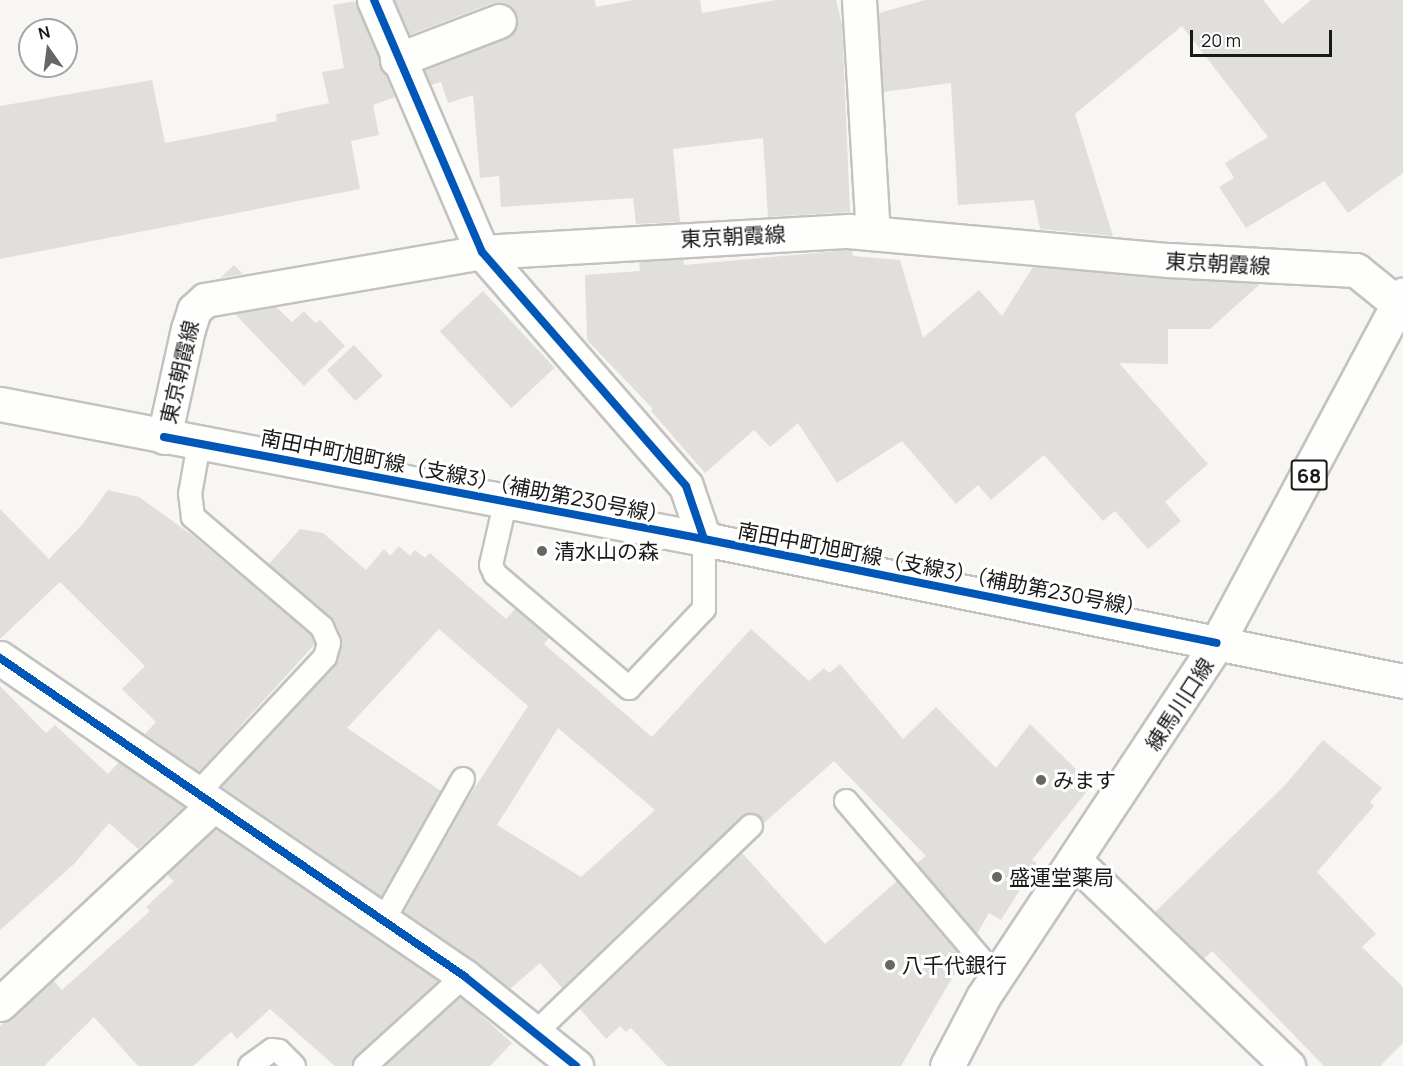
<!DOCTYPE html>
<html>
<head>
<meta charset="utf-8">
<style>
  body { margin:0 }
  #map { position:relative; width:1403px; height:1066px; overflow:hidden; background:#f8f6f3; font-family:Manrope,"Noto Sans JP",sans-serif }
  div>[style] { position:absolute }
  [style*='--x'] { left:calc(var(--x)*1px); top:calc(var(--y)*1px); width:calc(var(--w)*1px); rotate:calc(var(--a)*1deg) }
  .building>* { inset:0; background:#e0dfdc; transform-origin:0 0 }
  .roads { filter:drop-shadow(2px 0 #c3c2c0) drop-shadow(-2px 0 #c3c2c0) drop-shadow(0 2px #c3c2c0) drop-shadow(0 -2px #c3c2c0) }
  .lane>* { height:22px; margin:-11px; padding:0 11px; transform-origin:11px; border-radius:11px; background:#fefefd }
  .street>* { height:33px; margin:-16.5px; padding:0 16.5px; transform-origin:16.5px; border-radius:16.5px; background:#fefefd }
  .secondary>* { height:33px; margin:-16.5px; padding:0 16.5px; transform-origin:16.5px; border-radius:16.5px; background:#fefefd }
  .primary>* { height:33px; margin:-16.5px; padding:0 16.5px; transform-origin:16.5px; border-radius:16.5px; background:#fefefd }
  .cycleway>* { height:8px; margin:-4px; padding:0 4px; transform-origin:4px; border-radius:4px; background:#0057b8 }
  .dots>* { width:16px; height:16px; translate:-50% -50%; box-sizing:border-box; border:3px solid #fff; border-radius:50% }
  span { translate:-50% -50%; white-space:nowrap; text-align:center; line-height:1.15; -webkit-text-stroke:6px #fff; paint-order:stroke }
  .shield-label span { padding:2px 4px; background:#fff; border:2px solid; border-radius:4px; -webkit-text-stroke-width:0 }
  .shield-label { font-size:20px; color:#191917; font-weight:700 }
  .street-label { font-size:21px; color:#191917 }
  .poi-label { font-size:21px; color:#191917 }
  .left { translate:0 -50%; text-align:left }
  .north { position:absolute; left:18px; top:18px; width:60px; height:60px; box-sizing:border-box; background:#fff; border:2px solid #a3a3a2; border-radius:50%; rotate:346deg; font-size:16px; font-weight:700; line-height:24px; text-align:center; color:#191917 }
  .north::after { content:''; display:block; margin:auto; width:21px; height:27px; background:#676664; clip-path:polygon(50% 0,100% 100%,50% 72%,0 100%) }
  .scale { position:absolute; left:1190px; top:30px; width:142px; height:27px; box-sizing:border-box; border:3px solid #191917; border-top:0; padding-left:8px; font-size:18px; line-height:21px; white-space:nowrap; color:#191917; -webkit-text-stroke:4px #fff; paint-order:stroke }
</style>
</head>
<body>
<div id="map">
  <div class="building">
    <i style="clip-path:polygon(394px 0,595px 0,596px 7px,633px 0,700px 0,702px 13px,776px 0,836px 0,842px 24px,850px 212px,768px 217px,763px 138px,673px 149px,680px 222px,636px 224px,633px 198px,501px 207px,499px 176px,480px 178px,473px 95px,448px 103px,441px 82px,431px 85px,424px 70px,506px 38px,517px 25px,516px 14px,510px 6px,493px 3px,409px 35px)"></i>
    <i style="clip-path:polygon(925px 0,1263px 0,1282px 24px,1311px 0,1403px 0,1403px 173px,1348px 213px,1324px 181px,1246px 228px,1219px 187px,1234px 178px,1225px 163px,1268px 137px,1182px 26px,1075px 114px,1113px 236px,1040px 229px,1034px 200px,958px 205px,951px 83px,883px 92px,879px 13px)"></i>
    <i style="clip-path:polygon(356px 1px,395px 97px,373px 105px,379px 135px,351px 141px,360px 189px,0 259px,0 106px,152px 80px,165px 143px,277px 121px,276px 114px,329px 103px,322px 72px,344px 68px,333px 5px)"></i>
    <i style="clip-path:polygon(848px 250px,852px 250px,853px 256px,900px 260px,923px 338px,979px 290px,1002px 316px,1033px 267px,1260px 284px,1210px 329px,1168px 329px,1168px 364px,1119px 363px,1208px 464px,1165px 502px,1181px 521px,1148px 549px,1115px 511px,1103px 521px,1044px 455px,991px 500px,978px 485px,956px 504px,902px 441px,837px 483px,798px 423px,770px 447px,754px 430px,705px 473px,651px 411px,653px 409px,587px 340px,585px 275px,640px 271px,639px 262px,683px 259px,684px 265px)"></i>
    <i style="clip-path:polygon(234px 265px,243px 274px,220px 278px)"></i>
    <i style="left:483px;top:291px;width:105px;height:59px;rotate:47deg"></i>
    <i style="clip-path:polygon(276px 307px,292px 322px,304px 311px,315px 323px,320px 320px,345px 346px,304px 386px,235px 314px)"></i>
    <i style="left:354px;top:345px;width:42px;height:37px;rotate:47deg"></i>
    <i style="clip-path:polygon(108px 490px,139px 497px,196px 538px,311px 635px,315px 644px,199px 772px,145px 734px,156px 722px,122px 689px,145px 666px,60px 582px,0 639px,0 509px,49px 559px,82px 525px)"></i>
    <i style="clip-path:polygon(evenodd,300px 529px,323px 533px,366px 570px,384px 549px,390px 556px,399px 546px,410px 556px,415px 550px,425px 558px,430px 553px,506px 619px,515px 609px,549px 638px,544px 644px,652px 737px,751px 629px,809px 681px,824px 668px,829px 673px,840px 664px,903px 739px,936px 707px,996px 768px,1030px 724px,1092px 785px,1032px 860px,1037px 863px,1001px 920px,989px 913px,977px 934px,917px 863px,926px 856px,834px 761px,764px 823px,755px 813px,742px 816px,562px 988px,540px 963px,510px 989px,404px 912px,467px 800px,528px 706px,439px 629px,347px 728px,441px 791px,381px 897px,222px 787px,338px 661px,342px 638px,334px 621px,269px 564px,300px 529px,558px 728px,655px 810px,581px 877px,497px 825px,558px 728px)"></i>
    <i style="clip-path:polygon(0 686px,46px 733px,55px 725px,108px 774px,119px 762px,184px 807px,138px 849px,109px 823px,75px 863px,0 930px)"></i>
    <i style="clip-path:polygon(1323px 740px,1382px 788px,1370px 802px,1374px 806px,1317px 872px,1376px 934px,1362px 947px,1403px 987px,1403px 1043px,1380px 1066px,1324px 1066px,1212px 951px,1204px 959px,1155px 912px,1286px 784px)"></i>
    <i style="clip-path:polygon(215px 828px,438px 981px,356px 1056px,352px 1066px,335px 1066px,270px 1009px,237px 1039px,231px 1032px,193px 1066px,138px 1066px,94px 1017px,44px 1066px,0 1066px,0 1026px,53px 980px,62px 990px,150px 911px,146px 907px,174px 881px,166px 874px)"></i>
    <i style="clip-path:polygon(742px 853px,825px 944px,897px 881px,963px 959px,901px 1066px,667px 1066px,631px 1028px,626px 1032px,620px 1026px,606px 1039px,580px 1009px)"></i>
    <i style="clip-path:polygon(461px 997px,512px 1043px,490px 1066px,385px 1066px)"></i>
  </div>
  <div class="roads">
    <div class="lane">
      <i style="--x:505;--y:504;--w:63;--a:102.9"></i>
      <i style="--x:491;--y:565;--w:10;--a:66"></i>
      <i style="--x:495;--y:574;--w:176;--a:40.4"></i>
      <i style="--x:629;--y:688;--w:109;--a:-46.5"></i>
      <i style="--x:704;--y:609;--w:70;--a:-90"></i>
      <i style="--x:196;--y:795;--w:189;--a:-46.9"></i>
      <i style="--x:325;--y:657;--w:15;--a:-74"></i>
      <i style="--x:329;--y:643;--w:17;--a:-114"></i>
      <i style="--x:322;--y:627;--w:170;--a:-139.5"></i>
      <i style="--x:193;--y:517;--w:23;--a:-97"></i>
      <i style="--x:190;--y:494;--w:51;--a:-79.8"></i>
      <i style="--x:846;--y:801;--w:233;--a:49.5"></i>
      <i style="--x:383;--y:921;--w:163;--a:-60.6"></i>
      <i style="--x:535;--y:1033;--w:299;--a:-43.8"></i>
      <i style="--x:250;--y:1066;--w:27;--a:-36"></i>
      <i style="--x:272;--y:1050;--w:7;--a:8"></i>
      <i style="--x:279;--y:1051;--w:21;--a:45"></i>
      <i style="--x:365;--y:1066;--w:134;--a:-42.3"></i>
    </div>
    <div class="street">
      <i style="--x:374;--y:0;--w:274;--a:66.8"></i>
      <i style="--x:482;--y:252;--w:310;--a:48.9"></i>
      <i style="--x:686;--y:486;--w:56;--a:71.2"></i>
      <i style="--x:859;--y:0;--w:233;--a:86.6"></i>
      <i style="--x:397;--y:60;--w:109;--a:-20.9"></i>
      <i style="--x:0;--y:658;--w:563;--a:34.42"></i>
      <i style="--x:464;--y:976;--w:144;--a:38.8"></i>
      <i style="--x:1075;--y:861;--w:296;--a:43.9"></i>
      <i style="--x:0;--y:1004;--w:290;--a:-43"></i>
    </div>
    <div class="secondary">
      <i style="--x:0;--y:404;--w:717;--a:10.86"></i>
      <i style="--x:704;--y:539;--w:713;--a:11.48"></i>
      <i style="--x:164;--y:437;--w:111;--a:-77.5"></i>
      <i style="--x:188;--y:329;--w:20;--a:-72"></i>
      <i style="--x:194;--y:310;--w:15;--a:-42"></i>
      <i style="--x:205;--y:300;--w:281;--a:-9.8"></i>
      <i style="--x:482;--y:252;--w:367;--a:-3.3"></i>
      <i style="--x:848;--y:231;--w:322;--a:5.2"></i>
      <i style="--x:1169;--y:260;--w:187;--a:3.1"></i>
      <i style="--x:1356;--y:270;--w:54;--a:39"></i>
    </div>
    <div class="primary">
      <i style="--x:947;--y:1066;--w:78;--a:-62.4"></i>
      <i style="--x:983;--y:997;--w:424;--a:-56.5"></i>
      <i style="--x:1217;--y:643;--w:395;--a:-61.9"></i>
    </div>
  </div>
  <div class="cycleway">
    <i style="--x:374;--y:0;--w:274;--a:66.8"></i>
    <i style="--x:482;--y:252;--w:310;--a:48.9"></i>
    <i style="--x:686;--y:486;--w:56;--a:71.2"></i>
    <i style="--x:164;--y:437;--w:550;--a:10.7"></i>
    <i style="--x:704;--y:539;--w:523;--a:11.46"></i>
    <i style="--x:0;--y:658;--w:563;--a:34.42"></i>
    <i style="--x:464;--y:976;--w:144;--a:38.8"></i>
  </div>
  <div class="dots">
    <i style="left:542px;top:551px;background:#676664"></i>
    <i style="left:1041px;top:780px;background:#676664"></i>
    <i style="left:997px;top:877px;background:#676664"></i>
    <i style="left:890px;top:965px;background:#676664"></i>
  </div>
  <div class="shield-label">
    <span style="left:1309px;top:475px">68</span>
  </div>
  <div class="street-label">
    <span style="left:733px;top:236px;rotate:-3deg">東京朝霞線</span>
    <span style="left:1218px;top:263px;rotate:3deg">東京朝霞線</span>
    <span style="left:179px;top:372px;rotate:-77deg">東京朝霞線</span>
    <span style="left:465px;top:476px;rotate:11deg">南田中町旭町線（支線3）（補助第230号線）</span>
    <span style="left:942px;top:569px;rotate:11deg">南田中町旭町線（支線3）（補助第230号線）</span>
    <span style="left:1179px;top:704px;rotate:-57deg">練馬川口線</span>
  </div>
  <div class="poi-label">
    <span class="left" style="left:554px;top:551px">清水山の森</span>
    <span class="left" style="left:1053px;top:780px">みます</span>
    <span class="left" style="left:1009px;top:877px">盛運堂薬局</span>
    <span class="left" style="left:902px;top:965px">八千代銀行</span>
  </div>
  <div class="north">N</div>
  <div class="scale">20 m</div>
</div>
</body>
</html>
